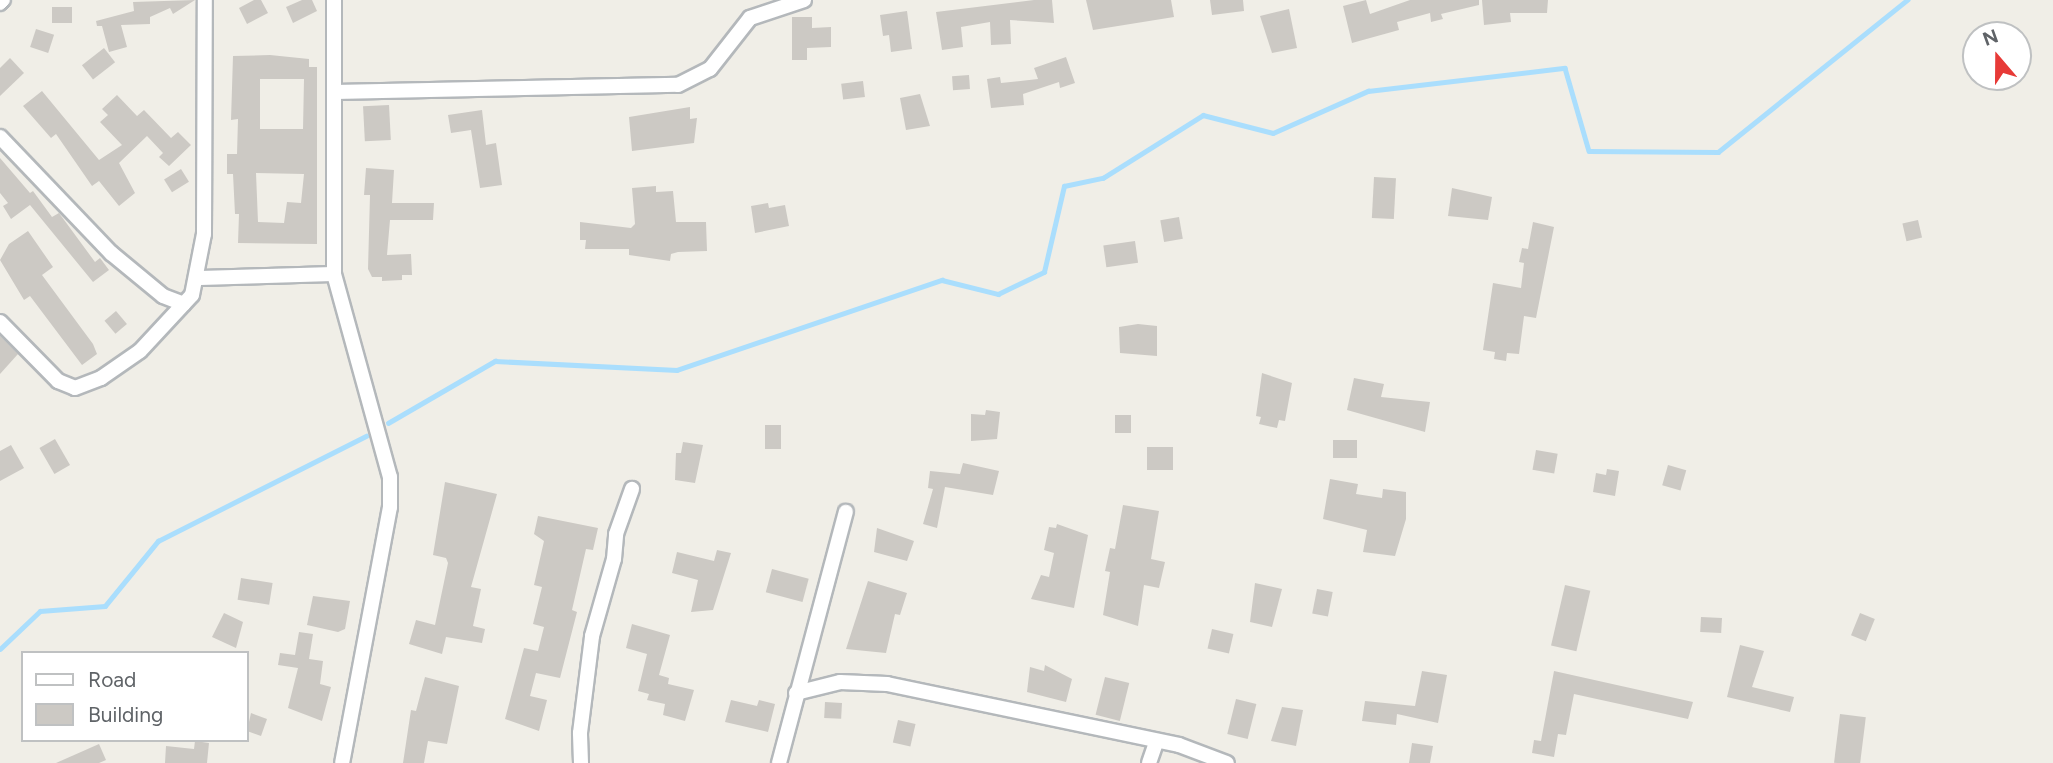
<!DOCTYPE html>
<html>
<head>
<meta charset="utf-8">
<style>
  body { margin:0 }
  #map { position:relative; width:2053px; height:763px; overflow:hidden; background:#f0eee7; font-family:Figtree,sans-serif }
  div>[style] { position:absolute }
  [style*='--x'] { left:calc(var(--x)*1px); top:calc(var(--y)*1px); width:calc(var(--w)*1px); rotate:calc(var(--a)*1deg) }
  .stream>* { height:4.5px; margin:-2.25px; padding:0 2.25px; transform-origin:2.25px; border-radius:2.25px; background:#aadefd }
  .building>* { inset:0; background:#ccc9c4; transform-origin:0 0 }
  .roads { filter:drop-shadow(2px 0 #b4b8bb) drop-shadow(-2px 0 #b4b8bb) drop-shadow(0 2px #b4b8bb) drop-shadow(0 -2px #b4b8bb) }
  .street>* { height:14px; margin:-7px; padding:0 7px; transform-origin:7px; border-radius:7px; background:#fff }
  span { translate:-50% -50%; white-space:nowrap; text-align:center; line-height:1.15; -webkit-text-stroke:5px #fff; paint-order:stroke }
  .legend { position:absolute; left:21px; top:651px; width:228px; height:91px; box-sizing:border-box; background:#fff; border:2px solid #bfc1c2; margin:0; padding:9px 12px; list-style:none; font-size:21px; color:#5f6367 }
  .legend li { display:flex; align-items:center; gap:14px; height:35px }
  .legend b { width:35px; border:2px solid #bfc1c2 }
  .north { position:absolute; left:1962px; top:21px; width:70px; height:70px; box-sizing:border-box; background:#fff; border:2px solid #bfc1c2; border-radius:50%; rotate:340deg; font-size:19px; font-weight:700; line-height:28px; text-align:center; color:#5f6367 }
  .north::after { content:''; display:block; margin:auto; width:24px; height:32px; background:#e73a37; clip-path:polygon(50% 0,100% 100%,50% 72%,0 100%) }
</style>
</head>
<body>
<div id="map">
  <div class="stream">
    <i style="--x:388;--y:423;--w:124;--a:-30.1"></i>
    <i style="--x:495;--y:361;--w:182;--a:2.8"></i>
    <i style="--x:677;--y:370;--w:280;--a:-18.8"></i>
    <i style="--x:942;--y:280;--w:58;--a:14"></i>
    <i style="--x:998;--y:294;--w:51;--a:-25.6"></i>
    <i style="--x:1044;--y:272;--w:88;--a:-76.9"></i>
    <i style="--x:1064;--y:186;--w:40;--a:-12"></i>
    <i style="--x:1103;--y:178;--w:118;--a:-32.2"></i>
    <i style="--x:1203;--y:115;--w:72;--a:14.4"></i>
    <i style="--x:1273;--y:133;--w:104;--a:-23.9"></i>
    <i style="--x:1368;--y:91;--w:198;--a:-6.7"></i>
    <i style="--x:1565;--y:68;--w:86;--a:73.9"></i>
    <i style="--x:1589;--y:151;--w:129;--a:0.4"></i>
    <i style="--x:1718;--y:152;--w:243;--a:-38.8"></i>
    <i style="--x:0;--y:649;--w:55;--a:-43.5"></i>
    <i style="--x:40;--y:611;--w:65;--a:-4.4"></i>
    <i style="--x:105;--y:606;--w:84;--a:-50.8"></i>
    <i style="--x:158;--y:541;--w:233;--a:-26.8"></i>
  </div>
  <div class="building">
    <i style="clip-path:polygon(195px 0,173px 14px,170px 8px,150px 17px,150px 24px,121px 25px,127px 47px,109px 52px,102px 26px,97px 26px,96px 21px,134px 11px,133px 2px)"></i>
    <i style="clip-path:polygon(254px 0,261px 0,268px 13px,247px 24px,239px 8px)"></i>
    <i style="clip-path:polygon(302px 0,312px 0,317px 11px,293px 23px,286px 7px)"></i>
    <i style="clip-path:polygon(1034px 0,1052px 0,1054px 23px,1010px 20px,1011px 44px,991px 45px,990px 22px,961px 27px,963px 47px,942px 50px,936px 12px)"></i>
    <i style="clip-path:polygon(1086px 0,1171px 0,1174px 17px,1093px 30px)"></i>
    <i style="clip-path:polygon(1210px 0,1243px 0,1244px 11px,1212px 15px)"></i>
    <i style="clip-path:polygon(1366px 0,1370px 14px,1410px 0,1479px 0,1479px 5px,1441px 14px,1443px 19px,1431px 22px,1430px 13px,1397px 22px,1399px 30px,1352px 43px,1343px 6px)"></i>
    <i style="clip-path:polygon(1482px 0,1548px 0,1547px 13px,1510px 13px,1511px 22px,1484px 25px)"></i>
    <i style="left:52px;top:7px;width:20px;height:16px"></i>
    <i style="clip-path:polygon(1289px 9px,1297px 48px,1272px 53px,1260px 16px)"></i>
    <i style="clip-path:polygon(907px 11px,912px 49px,891px 52px,889px 35px,883px 36px,880px 15px)"></i>
    <i style="clip-path:polygon(792px 17px,812px 17px,812px 28px,831px 27px,831px 47px,807px 48px,807px 60px,792px 60px)"></i>
    <i style="left:36px;top:29px;width:19px;height:19px;rotate:18deg"></i>
    <i style="left:104px;top:48px;width:18px;height:28px;rotate:52deg"></i>
    <i style="clip-path:polygon(evenodd,270px 55px,309px 59px,309px 67px,317px 67px,317px 244px,238px 243px,239px 214px,235px 214px,233px 174px,227px 174px,227px 154px,237px 154px,238px 119px,231px 120px,233px 56px,270px 55px,260px 79px,304px 79px,303px 129px,260px 129px,260px 79px,270px 55px,256px 173px,304px 174px,301px 203px,287px 202px,284px 223px,258px 222px,256px 173px)"></i>
    <i style="clip-path:polygon(1066px 57px,1075px 83px,1060px 88px,1059px 82px,1023px 94px,1024px 105px,991px 108px,987px 79px,1000px 77px,1001px 83px,1038px 79px,1034px 68px)"></i>
    <i style="clip-path:polygon(10px 58px,24px 73px,0 96px,0 68px)"></i>
    <i style="left:969px;top:75px;width:14px;height:17px;rotate:86deg"></i>
    <i style="left:863px;top:81px;width:16px;height:22px;rotate:83deg"></i>
    <i style="clip-path:polygon(42px 91px,99px 160px,122px 145px,100px 122px,108px 115px,102px 109px,117px 95px,137px 116px,144px 110px,171px 138px,178px 132px,191px 145px,169px 166px,159px 157px,163px 153px,147px 136px,119px 163px,135px 193px,119px 206px,99px 181px,92px 186px,56px 134px,51px 138px,23px 106px)"></i>
    <i style="clip-path:polygon(920px 94px,930px 126px,906px 130px,900px 98px)"></i>
    <i style="left:389px;top:105px;width:35px;height:26px;rotate:87deg"></i>
    <i style="clip-path:polygon(690px 107px,690px 119px,697px 118px,694px 143px,632px 151px,629px 117px)"></i>
    <i style="clip-path:polygon(482px 110px,486px 145px,496px 143px,502px 185px,480px 188px,471px 130px,451px 133px,448px 115px)"></i>
    <i style="clip-path:polygon(0 158px,30px 193px,33px 191px,52px 217px,59px 213px,95px 262px,100px 258px,109px 270px,93px 282px,30px 205px,11px 219px,3px 206px,8px 203px,0 193px)"></i>
    <i style="clip-path:polygon(366px 168px,394px 170px,392px 203px,434px 203px,433px 220px,390px 220px,387px 255px,411px 254px,412px 275px,402px 275px,402px 280px,382px 281px,382px 277px,372px 277px,368px 269px,370px 195px,364px 195px)"></i>
    <i style="left:181px;top:169px;width:15px;height:20px;rotate:58deg"></i>
    <i style="left:1374px;top:177px;width:22px;height:41px;rotate:3deg"></i>
    <i style="clip-path:polygon(656px 186px,656px 192px,673px 191px,676px 222px,706px 222px,707px 251px,678px 252px,671px 254px,670px 261px,629px 255px,629px 249px,585px 249px,586px 240px,580px 240px,580px 222px,631px 228px,635px 224px,632px 188px)"></i>
    <i style="clip-path:polygon(1452px 188px,1492px 197px,1488px 220px,1448px 216px)"></i>
    <i style="clip-path:polygon(768px 203px,769px 208px,785px 205px,789px 226px,755px 233px,751px 206px)"></i>
    <i style="left:1179px;top:217px;width:22px;height:19px;rotate:80deg"></i>
    <i style="left:1918px;top:220px;width:18px;height:16px;rotate:77deg"></i>
    <i style="clip-path:polygon(1533px 222px,1554px 227px,1536px 318px,1524px 316px,1519px 354px,1507px 353px,1506px 361px,1494px 359px,1495px 352px,1483px 350px,1493px 283px,1521px 288px,1524px 263px,1519px 262px,1522px 248px,1528px 249px)"></i>
    <i style="clip-path:polygon(28px 231px,53px 267px,42px 275px,93px 344px,97px 354px,82px 365px,30px 296px,24px 300px,0 260px,9px 244px)"></i>
    <i style="left:1135px;top:241px;width:22px;height:32px;rotate:82deg"></i>
    <i style="left:116px;top:311px;width:17px;height:15px;rotate:50deg"></i>
    <i style="clip-path:polygon(1138px 324px,1157px 326px,1157px 356px,1120px 353px,1119px 327px)"></i>
    <i style="clip-path:polygon(0 336px,18px 354px,0 374px)"></i>
    <i style="clip-path:polygon(1262px 373px,1292px 383px,1285px 421px,1279px 420px,1277px 428px,1259px 424px,1261px 417px,1256px 416px)"></i>
    <i style="clip-path:polygon(1354px 378px,1384px 384px,1381px 397px,1430px 402px,1425px 432px,1347px 410px)"></i>
    <i style="clip-path:polygon(986px 410px,1000px 412px,997px 439px,971px 441px,971px 414px,985px 415px)"></i>
    <i style="left:1115px;top:415px;width:16px;height:18px"></i>
    <i style="left:765px;top:425px;width:16px;height:24px"></i>
    <i style="left:55px;top:439px;width:30px;height:18px;rotate:60deg"></i>
    <i style="left:1357px;top:440px;width:18px;height:24px;rotate:90deg"></i>
    <i style="clip-path:polygon(683px 442px,703px 445px,695px 483px,675px 480px,676px 453px,681px 453px)"></i>
    <i style="clip-path:polygon(11px 445px,24px 468px,0 481px,0 451px)"></i>
    <i style="left:1147px;top:447px;width:26px;height:23px"></i>
    <i style="left:1536px;top:450px;width:22px;height:20px;rotate:10deg"></i>
    <i style="clip-path:polygon(963px 463px,999px 471px,993px 495px,945px 487px,937px 528px,923px 524px,933px 489px,928px 488px,930px 471px,960px 474px)"></i>
    <i style="left:1668px;top:465px;width:19px;height:21px;rotate:16deg"></i>
    <i style="clip-path:polygon(1607px 469px,1619px 471px,1615px 496px,1593px 492px,1596px 473px,1606px 475px)"></i>
    <i style="clip-path:polygon(1330px 479px,1358px 484px,1356px 494px,1382px 498px,1383px 489px,1406px 492px,1406px 519px,1395px 556px,1363px 552px,1367px 530px,1323px 519px)"></i>
    <i style="clip-path:polygon(445px 482px,497px 494px,471px 587px,481px 589px,473px 626px,485px 629px,482px 643px,446px 637px,442px 654px,409px 644px,416px 620px,435px 625px,448px 563px,446px 558px,433px 555px)"></i>
    <i style="clip-path:polygon(1123px 505px,1159px 511px,1151px 559px,1165px 562px,1159px 588px,1144px 585px,1138px 626px,1103px 615px,1110px 572px,1105px 571px,1110px 548px,1115px 549px)"></i>
    <i style="clip-path:polygon(538px 516px,598px 528px,593px 550px,586px 549px,572px 610px,577px 612px,560px 678px,536px 673px,530px 696px,547px 700px,539px 731px,505px 719px,524px 648px,538px 651px,544px 627px,533px 624px,542px 587px,534px 585px,544px 541px,534px 534px)"></i>
    <i style="clip-path:polygon(1057px 524px,1088px 535px,1074px 608px,1031px 599px,1041px 575px,1049px 577px,1054px 553px,1044px 550px,1049px 527px,1056px 528px)"></i>
    <i style="clip-path:polygon(877px 528px,914px 541px,907px 561px,874px 552px)"></i>
    <i style="clip-path:polygon(717px 550px,731px 553px,713px 610px,691px 612px,698px 580px,672px 573px,677px 552px,714px 561px)"></i>
    <i style="left:772px;top:569px;width:38px;height:24px;rotate:15deg"></i>
    <i style="left:241px;top:578px;width:32px;height:22px;rotate:9deg"></i>
    <i style="clip-path:polygon(868px 581px,907px 593px,900px 615px,895px 614px,886px 653px,846px 649px)"></i>
    <i style="clip-path:polygon(1255px 583px,1282px 589px,1272px 627px,1250px 622px)"></i>
    <i style="left:1565px;top:585px;width:26px;height:62px;rotate:13deg"></i>
    <i style="left:1317px;top:589px;width:16px;height:25px;rotate:11deg"></i>
    <i style="clip-path:polygon(313px 596px,350px 601px,345px 629px,338px 632px,307px 625px)"></i>
    <i style="clip-path:polygon(224px 613px,243px 622px,236px 648px,212px 637px)"></i>
    <i style="left:1860px;top:613px;width:16px;height:24px;rotate:22deg"></i>
    <i style="left:1701px;top:617px;width:21px;height:15px;rotate:3deg"></i>
    <i style="clip-path:polygon(632px 624px,670px 635px,659px 675px,669px 678px,668px 684px,694px 690px,685px 721px,663px 715px,665px 704px,647px 700px,649px 694px,638px 691px,647px 654px,626px 648px)"></i>
    <i style="left:1212px;top:629px;width:22px;height:20px;rotate:13deg"></i>
    <i style="clip-path:polygon(299px 632px,313px 634px,309px 659px,323px 661px,320px 684px,331px 687px,322px 721px,288px 708px,298px 668px,278px 665px,280px 653px,295px 655px)"></i>
    <i style="clip-path:polygon(1740px 645px,1764px 651px,1752px 687px,1794px 697px,1790px 712px,1727px 697px)"></i>
    <i style="clip-path:polygon(1045px 665px,1072px 679px,1066px 702px,1027px 692px,1030px 667px,1044px 671px)"></i>
    <i style="clip-path:polygon(1422px 671px,1447px 675px,1438px 723px,1397px 714px,1396px 725px,1362px 721px,1365px 701px,1415px 706px)"></i>
    <i style="clip-path:polygon(1554px 671px,1693px 702px,1688px 719px,1574px 694px,1566px 735px,1558px 734px,1554px 757px,1532px 753px,1534px 740px,1541px 741px)"></i>
    <i style="clip-path:polygon(425px 677px,459px 686px,447px 744px,428px 741px,424px 763px,403px 763px,411px 710px,416px 711px)"></i>
    <i style="left:1105px;top:677px;width:25px;height:39px;rotate:14deg"></i>
    <i style="left:1236px;top:699px;width:21px;height:36px;rotate:14deg"></i>
    <i style="clip-path:polygon(731px 700px,757px 706px,759px 700px,775px 704px,768px 732px,725px 722px)"></i>
    <i style="left:825px;top:702px;width:17px;height:16px;rotate:3deg"></i>
    <i style="clip-path:polygon(1282px 707px,1303px 710px,1296px 746px,1271px 741px)"></i>
    <i style="clip-path:polygon(251px 713px,267px 719px,261px 736px,247px 731px)"></i>
    <i style="left:1840px;top:714px;width:26px;height:49px;rotate:7deg"></i>
    <i style="left:898px;top:720px;width:18px;height:23px;rotate:13deg"></i>
    <i style="clip-path:polygon(195px 741px,209px 743px,207px 763px,165px 763px,166px 746px,194px 749px)"></i>
    <i style="clip-path:polygon(1412px 743px,1433px 746px,1430px 763px,1409px 763px)"></i>
    <i style="clip-path:polygon(99px 744px,106px 760px,99px 763px,56px 763px)"></i>
  </div>
  <div class="roads">
    <div class="street">
      <i style="--x:0;--y:3;--w:4;--a:-45"></i>
      <i style="--x:335;--y:92;--w:343;--a:-1.2"></i>
      <i style="--x:678;--y:85;--w:36;--a:-27"></i>
      <i style="--x:710;--y:69;--w:65;--a:-51.9"></i>
      <i style="--x:750;--y:18;--w:57;--a:-18.4"></i>
      <i style="--x:0;--y:137;--w:161;--a:46.3"></i>
      <i style="--x:111;--y:253;--w:67;--a:39.6"></i>
      <i style="--x:163;--y:296;--w:22;--a:21"></i>
      <i style="--x:334;--y:274;--w:211;--a:74.6"></i>
      <i style="--x:390;--y:477;--w:30;--a:90"></i>
      <i style="--x:390;--y:507;--w:260;--a:100.6"></i>
      <i style="--x:199;--y:278;--w:135;--a:-1.7"></i>
      <i style="--x:334;--y:274;--w:274;--a:-90"></i>
      <i style="--x:0;--y:322;--w:83;--a:45.5"></i>
      <i style="--x:58;--y:381;--w:18;--a:22"></i>
      <i style="--x:75;--y:388;--w:28;--a:-21"></i>
      <i style="--x:101;--y:378;--w:47;--a:-34.7"></i>
      <i style="--x:140;--y:351;--w:76;--a:-47.1"></i>
      <i style="--x:192;--y:295;--w:62;--a:-78.9"></i>
      <i style="--x:204;--y:234;--w:234;--a:-89.8"></i>
      <i style="--x:796;--y:693;--w:45;--a:-14"></i>
      <i style="--x:840;--y:682;--w:47;--a:2.4"></i>
      <i style="--x:887;--y:684;--w:298;--a:11.8"></i>
      <i style="--x:1179;--y:745;--w:51;--a:20.6"></i>
      <i style="--x:581;--y:763;--w:30;--a:-92"></i>
      <i style="--x:580;--y:733;--w:98;--a:-82.9"></i>
      <i style="--x:592;--y:636;--w:80;--a:-74.1"></i>
      <i style="--x:614;--y:559;--w:25;--a:-85"></i>
      <i style="--x:616;--y:534;--w:48;--a:-70.4"></i>
      <i style="--x:779;--y:763;--w:260;--a:-75.1"></i>
      <i style="--x:1149;--y:763;--w:21;--a:-71"></i>
    </div>
  </div>
  <ul class="legend">
  <li><b style="height:9px;background:#fff"></b>Road</li>
  <li><b style="height:19px;background:#ccc9c4"></b>Building</li>
  </ul>
  <div class="north">N</div>
</div>
</body>
</html>
